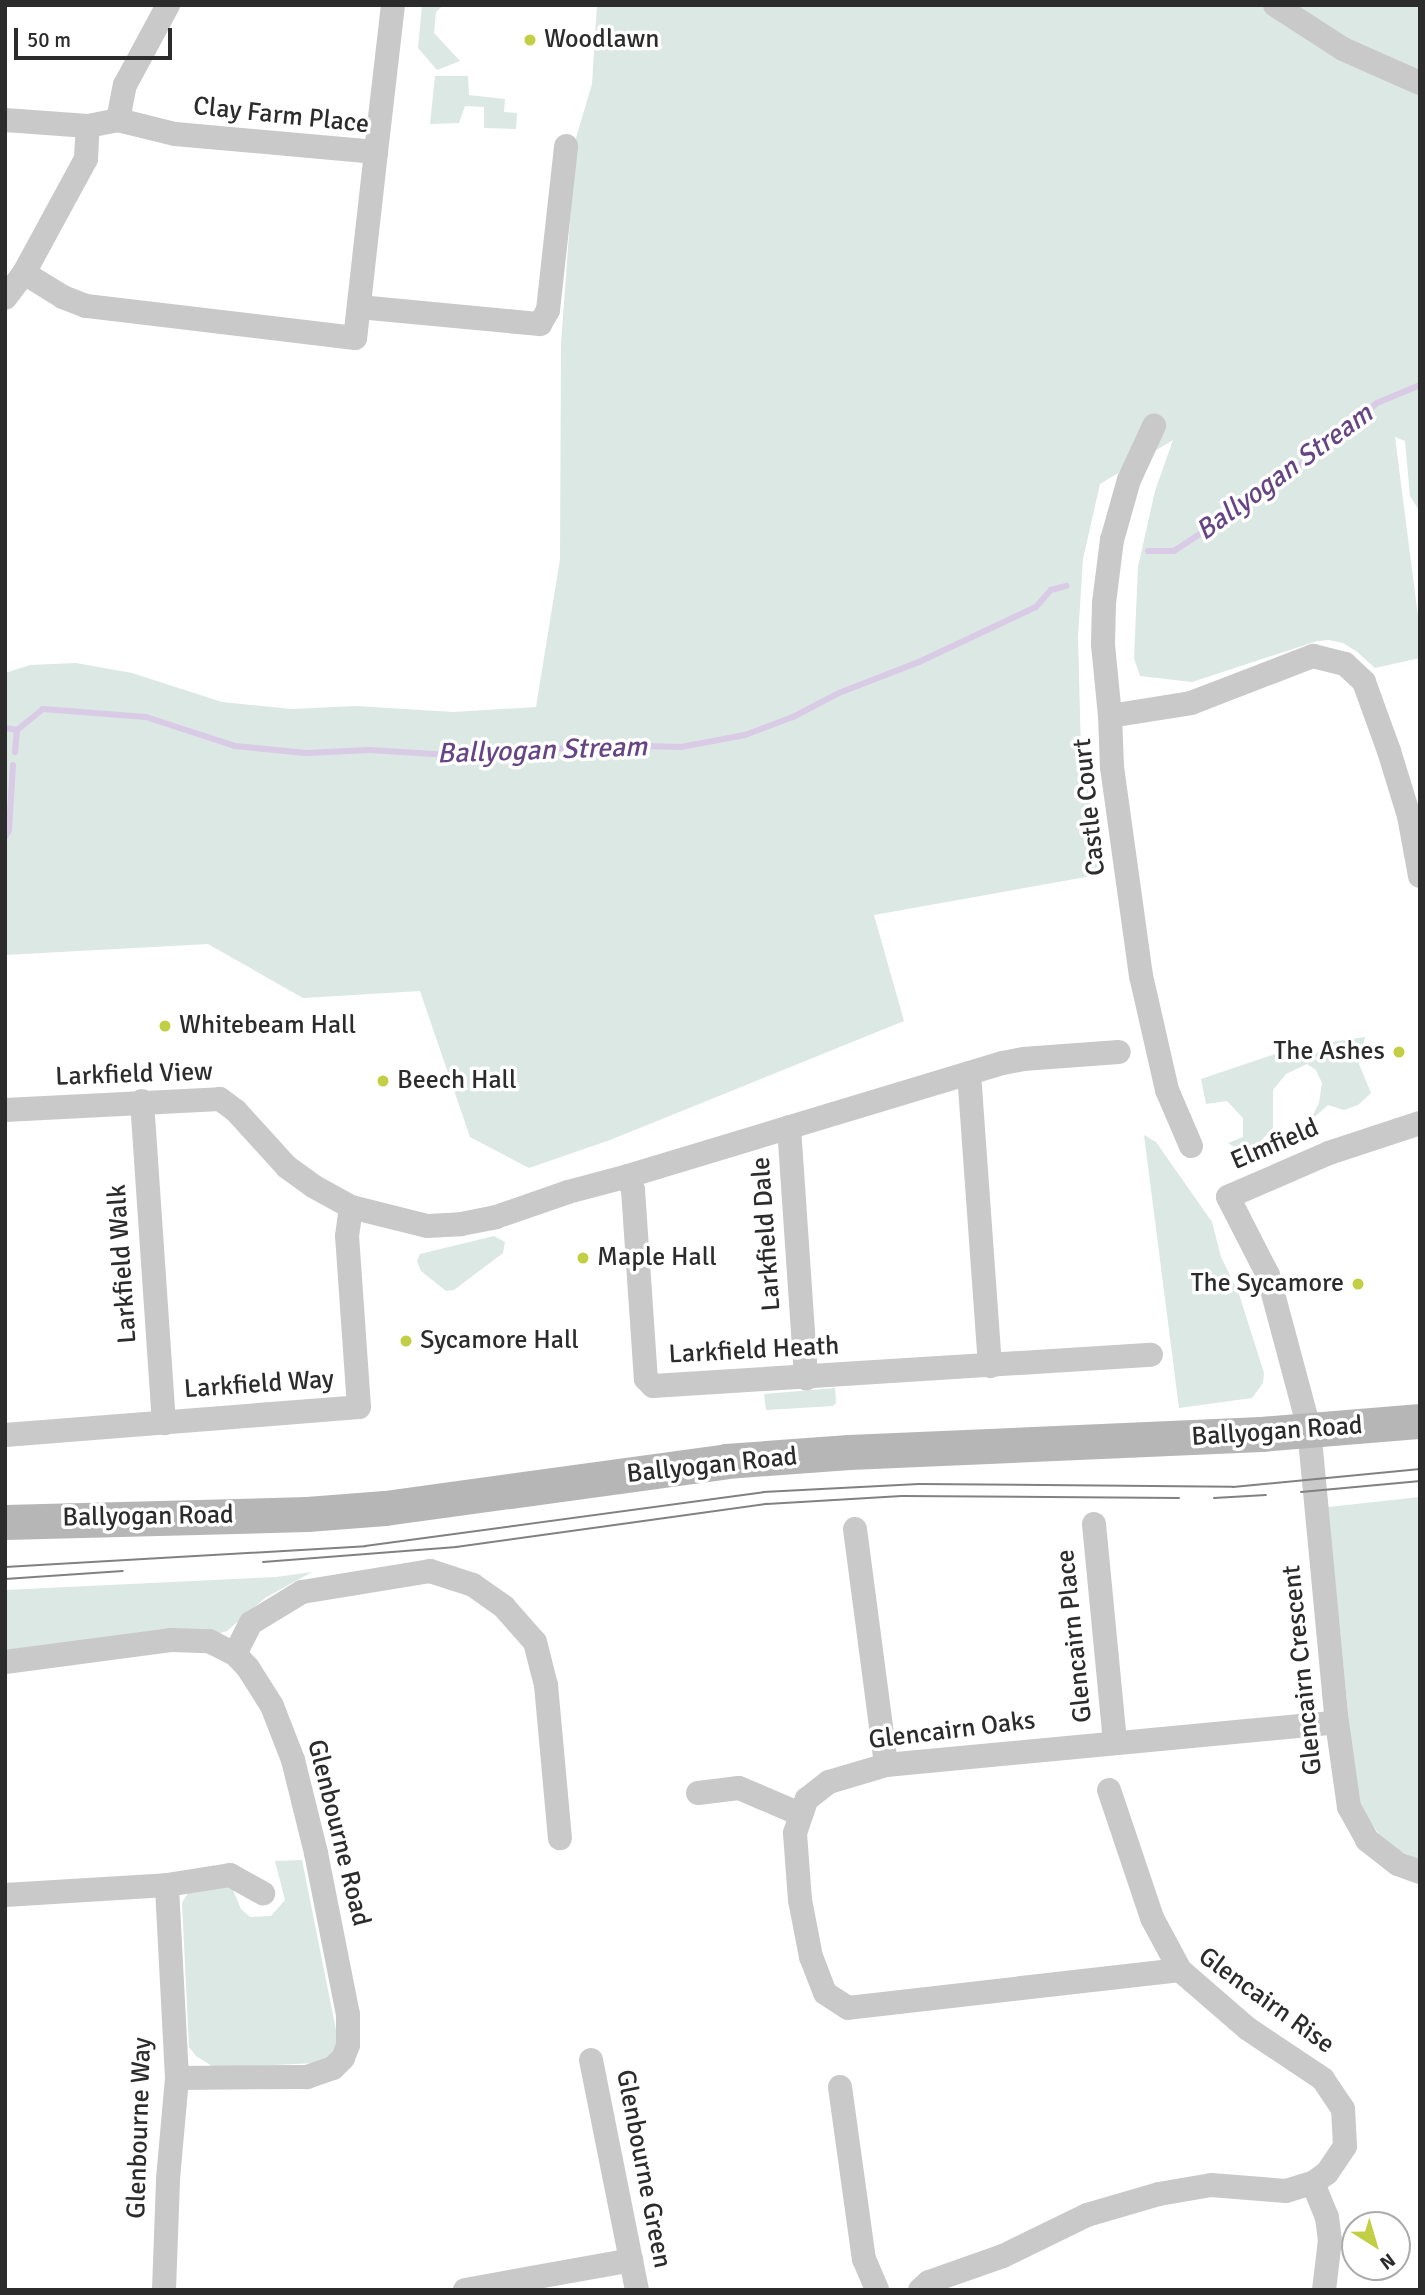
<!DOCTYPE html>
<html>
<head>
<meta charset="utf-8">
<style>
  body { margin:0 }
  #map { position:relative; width:1425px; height:2295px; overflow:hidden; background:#fff; font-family:Signika,sans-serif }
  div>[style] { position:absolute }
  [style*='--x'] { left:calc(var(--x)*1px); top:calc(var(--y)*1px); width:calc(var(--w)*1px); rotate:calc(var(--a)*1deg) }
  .green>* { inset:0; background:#dbe8e3 }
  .stream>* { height:6px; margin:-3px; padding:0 3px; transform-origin:3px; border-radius:3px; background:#d9cae6 }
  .street>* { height:24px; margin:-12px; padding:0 12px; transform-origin:12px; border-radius:12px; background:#c9c9c9 }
  .secondary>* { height:35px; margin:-17.5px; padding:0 17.5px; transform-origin:17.5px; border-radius:17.5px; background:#b6b6b6 }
  .tram>* { height:2px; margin:-1px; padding:0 1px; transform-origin:1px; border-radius:1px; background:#818181 }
  .dots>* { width:19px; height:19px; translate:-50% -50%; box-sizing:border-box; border:4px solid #fff; border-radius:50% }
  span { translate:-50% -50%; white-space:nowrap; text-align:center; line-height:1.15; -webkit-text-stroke:7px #fff; paint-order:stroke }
  .poi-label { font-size:26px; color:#2c2c2c }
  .left { translate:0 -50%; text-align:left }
  .right { translate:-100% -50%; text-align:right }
  .street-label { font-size:26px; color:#2c2c2c }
  .water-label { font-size:28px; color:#674584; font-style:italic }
  .frame { position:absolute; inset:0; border:7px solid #2c2c2c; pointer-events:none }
  .north { position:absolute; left:1341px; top:2211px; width:70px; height:70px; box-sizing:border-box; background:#fff; border:2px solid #ababab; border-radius:50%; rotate:143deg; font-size:19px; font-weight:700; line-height:28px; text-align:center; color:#2c2c2c }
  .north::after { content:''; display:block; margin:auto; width:24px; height:32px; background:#c2ce43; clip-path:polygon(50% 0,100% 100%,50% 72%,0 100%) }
  .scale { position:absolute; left:14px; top:28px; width:158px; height:32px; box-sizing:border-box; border:4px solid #2c2c2c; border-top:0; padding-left:9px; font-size:21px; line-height:24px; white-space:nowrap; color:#2c2c2c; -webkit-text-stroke:5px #fff; paint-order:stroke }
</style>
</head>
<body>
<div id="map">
  <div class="green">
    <i style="clip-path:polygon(422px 5px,443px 5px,436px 12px,434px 33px,460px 61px,437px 70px,418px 48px)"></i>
    <i style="clip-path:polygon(597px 5px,1420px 5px,1420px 512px,1410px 496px,1405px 441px,1395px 437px,1420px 632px,1420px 658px,1375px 668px,1356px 651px,1343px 643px,1329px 640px,1317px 641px,1192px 682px,1140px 676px,1134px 658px,1138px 567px,1155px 491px,1173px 440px,1100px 484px,1083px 559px,1078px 637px,1081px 751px,1103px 874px,874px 915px,904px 1021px,610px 1140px,529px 1168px,470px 1137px,420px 991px,303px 998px,208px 944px,5px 955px,5px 673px,30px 665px,76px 663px,132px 673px,222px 702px,292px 709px,356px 706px,453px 712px,536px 707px,560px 559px,561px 344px,576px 138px,592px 84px)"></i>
    <i style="clip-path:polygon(435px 76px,468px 76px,469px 95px,505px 99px,504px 112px,517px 113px,516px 129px,484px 128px,484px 107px,465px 106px,459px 123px,430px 124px)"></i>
    <i style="clip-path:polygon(1365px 1037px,1359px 1064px,1371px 1093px,1358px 1105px,1344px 1110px,1328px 1105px,1310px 1121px,1319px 1103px,1322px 1083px,1316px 1070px,1307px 1064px,1286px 1074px,1273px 1090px,1273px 1128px,1256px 1146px,1242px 1152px,1228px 1143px,1243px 1137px,1243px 1118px,1227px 1101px,1206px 1104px,1201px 1079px,1284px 1051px,1309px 1058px,1332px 1042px)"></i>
    <i style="clip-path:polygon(1144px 1135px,1156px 1142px,1212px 1222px,1221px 1257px,1239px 1294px,1264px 1373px,1263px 1383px,1252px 1398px,1179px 1408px)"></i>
    <i style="clip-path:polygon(494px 1236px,505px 1242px,503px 1253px,454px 1290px,446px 1291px,421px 1271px,417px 1261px,420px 1254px)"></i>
    <i style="clip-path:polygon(835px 1388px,836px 1403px,833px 1406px,766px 1410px,764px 1394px)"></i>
    <i style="clip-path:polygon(1420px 1497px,1420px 1860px,1397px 1850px,1381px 1837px,1362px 1810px,1355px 1784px,1328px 1507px)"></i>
    <i style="clip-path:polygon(312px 1572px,265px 1598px,227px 1631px,218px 1634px,5px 1655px,5px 1590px,276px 1577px)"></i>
    <i style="clip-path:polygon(302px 1860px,338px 2040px,329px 2058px,315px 2063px,215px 2068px,196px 2056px,189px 2047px,182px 1903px,191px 1888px,226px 1886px,233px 1890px,241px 1909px,250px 1917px,271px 1916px,285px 1900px,275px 1861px)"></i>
  </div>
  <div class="stream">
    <i style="--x:1148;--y:551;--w:26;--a:0"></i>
    <i style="--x:1174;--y:551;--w:122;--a:-33.3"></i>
    <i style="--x:1276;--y:484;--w:129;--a:-38.7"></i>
    <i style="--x:1377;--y:403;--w:47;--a:-22.7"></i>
    <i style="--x:5;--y:728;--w:12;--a:9"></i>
    <i style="--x:15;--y:752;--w:22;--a:-85"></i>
    <i style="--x:17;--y:730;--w:33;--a:-39"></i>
    <i style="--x:43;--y:709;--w:103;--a:4.4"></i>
    <i style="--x:146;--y:717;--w:94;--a:18"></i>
    <i style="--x:235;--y:746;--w:71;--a:5.6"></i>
    <i style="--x:306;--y:753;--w:63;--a:-2.7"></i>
    <i style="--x:369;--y:750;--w:97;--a:3.5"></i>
    <i style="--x:466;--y:756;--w:140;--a:-4.5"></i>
    <i style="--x:606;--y:745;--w:75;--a:1.5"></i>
    <i style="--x:681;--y:747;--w:65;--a:-10.6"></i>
    <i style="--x:745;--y:735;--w:51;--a:-20.6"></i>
    <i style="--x:793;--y:717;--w:52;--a:-27.6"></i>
    <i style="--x:839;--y:693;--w:86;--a:-21.2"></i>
    <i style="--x:919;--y:662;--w:129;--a:-25.2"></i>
    <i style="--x:1036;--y:607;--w:23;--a:-49"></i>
    <i style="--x:1051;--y:590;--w:16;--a:-15"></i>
    <i style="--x:5;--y:837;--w:8;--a:-60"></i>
    <i style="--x:9;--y:830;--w:65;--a:-86.5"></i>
  </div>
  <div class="street">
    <i style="--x:1275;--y:5;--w:81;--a:32.9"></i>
    <i style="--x:1343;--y:49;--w:84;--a:23.8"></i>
    <i style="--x:5;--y:120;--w:83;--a:4.1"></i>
    <i style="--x:88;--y:126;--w:31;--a:-11"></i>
    <i style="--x:118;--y:120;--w:59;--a:13.8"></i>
    <i style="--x:175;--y:134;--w:202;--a:5.1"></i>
    <i style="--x:376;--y:152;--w:187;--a:96.4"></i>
    <i style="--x:355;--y:338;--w:271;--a:-173.2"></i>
    <i style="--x:86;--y:306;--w:25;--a:-159"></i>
    <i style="--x:63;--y:297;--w:46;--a:-148.4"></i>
    <i style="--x:24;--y:273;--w:31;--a:127"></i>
    <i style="--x:118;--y:120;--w:36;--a:-79"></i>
    <i style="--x:125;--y:85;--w:91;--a:-61.7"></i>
    <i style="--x:376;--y:152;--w:148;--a:-83.4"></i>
    <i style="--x:24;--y:273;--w:130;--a:-61.5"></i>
    <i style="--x:86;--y:159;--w:33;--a:-87"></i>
    <i style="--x:359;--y:307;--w:182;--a:5.4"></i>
    <i style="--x:540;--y:324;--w:16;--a:-60"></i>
    <i style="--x:548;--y:310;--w:165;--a:-83.7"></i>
    <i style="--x:1110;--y:716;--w:72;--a:-95.6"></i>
    <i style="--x:1103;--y:644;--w:41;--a:-88.6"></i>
    <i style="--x:1104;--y:603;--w:64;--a:-82.8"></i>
    <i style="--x:1112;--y:540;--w:62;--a:-74.2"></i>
    <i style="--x:1129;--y:480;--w:60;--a:-65.2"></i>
    <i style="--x:969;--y:1073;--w:294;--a:85.9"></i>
    <i style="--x:142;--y:1101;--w:323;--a:86.1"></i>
    <i style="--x:5;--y:1110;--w:215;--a:-2.9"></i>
    <i style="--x:220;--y:1099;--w:20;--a:37"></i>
    <i style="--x:236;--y:1111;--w:76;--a:47.7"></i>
    <i style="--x:287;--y:1167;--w:32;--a:36"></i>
    <i style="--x:313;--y:1186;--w:43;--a:28.9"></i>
    <i style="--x:351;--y:1207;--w:78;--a:14"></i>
    <i style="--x:427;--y:1226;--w:34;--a:-3"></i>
    <i style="--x:461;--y:1224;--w:36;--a:-11"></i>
    <i style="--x:496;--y:1217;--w:76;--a:-19.1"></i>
    <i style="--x:568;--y:1192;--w:62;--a:-14.9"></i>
    <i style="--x:628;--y:1176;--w:15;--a:70"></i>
    <i style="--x:633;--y:1190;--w:189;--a:86.1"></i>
    <i style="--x:646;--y:1379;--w:10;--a:45"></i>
    <i style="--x:653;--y:1386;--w:499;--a:-3.6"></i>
    <i style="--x:1420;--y:1123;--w:96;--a:161.8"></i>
    <i style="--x:1329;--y:1153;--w:110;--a:156.5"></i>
    <i style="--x:1228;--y:1197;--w:88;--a:62.9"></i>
    <i style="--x:1268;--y:1275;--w:158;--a:75"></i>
    <i style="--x:1309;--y:1428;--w:295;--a:84.6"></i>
    <i style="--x:1337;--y:1722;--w:86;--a:82"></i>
    <i style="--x:1349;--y:1807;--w:38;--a:61"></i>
    <i style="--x:1367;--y:1840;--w:39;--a:38"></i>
    <i style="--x:1398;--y:1864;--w:23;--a:20"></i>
    <i style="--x:789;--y:1127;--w:252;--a:86.1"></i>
    <i style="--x:1191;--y:1146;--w:61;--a:-113.2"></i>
    <i style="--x:1167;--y:1090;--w:117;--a:-102.8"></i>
    <i style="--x:1141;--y:976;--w:211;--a:-97.9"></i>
    <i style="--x:1112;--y:767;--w:51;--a:-92.2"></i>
    <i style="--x:1110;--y:716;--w:82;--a:-9.1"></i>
    <i style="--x:1191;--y:703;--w:131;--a:-21.1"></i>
    <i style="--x:1313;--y:656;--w:33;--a:14"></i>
    <i style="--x:1345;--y:664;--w:26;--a:43"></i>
    <i style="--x:1364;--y:682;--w:73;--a:70.1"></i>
    <i style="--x:1389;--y:751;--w:68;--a:72.9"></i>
    <i style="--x:1409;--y:816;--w:61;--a:79.6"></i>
    <i style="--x:628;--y:1176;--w:392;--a:-16.8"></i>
    <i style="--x:1003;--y:1063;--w:20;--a:-11"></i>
    <i style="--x:1023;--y:1059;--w:96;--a:-4.2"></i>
    <i style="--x:5;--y:1435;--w:355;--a:-4.5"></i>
    <i style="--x:359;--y:1407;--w:171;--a:-94"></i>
    <i style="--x:347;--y:1236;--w:29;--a:-82"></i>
    <i style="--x:1094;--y:1524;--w:219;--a:84.5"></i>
    <i style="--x:855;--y:1529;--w:238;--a:82.5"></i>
    <i style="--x:235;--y:1654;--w:35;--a:-63"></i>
    <i style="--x:251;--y:1623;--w:60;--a:-31.3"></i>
    <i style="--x:302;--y:1592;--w:130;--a:-9.3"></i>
    <i style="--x:430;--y:1571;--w:45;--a:18"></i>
    <i style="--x:473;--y:1585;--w:38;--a:35"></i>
    <i style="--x:504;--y:1607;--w:47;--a:48.5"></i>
    <i style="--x:535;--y:1642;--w:44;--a:75.7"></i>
    <i style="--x:546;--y:1685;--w:154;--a:84.8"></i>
    <i style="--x:5;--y:1662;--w:167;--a:-7.5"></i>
    <i style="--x:171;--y:1640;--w:38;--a:2"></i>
    <i style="--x:209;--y:1641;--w:29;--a:27"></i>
    <i style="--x:235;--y:1654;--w:19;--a:47"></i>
    <i style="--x:248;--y:1668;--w:45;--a:57.7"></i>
    <i style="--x:272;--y:1706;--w:58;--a:68.7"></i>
    <i style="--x:293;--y:1760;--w:96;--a:76.1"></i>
    <i style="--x:316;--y:1853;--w:164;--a:78.8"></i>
    <i style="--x:348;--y:2014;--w:31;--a:90"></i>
    <i style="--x:348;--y:2045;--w:14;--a:111"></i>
    <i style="--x:343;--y:2058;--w:14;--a:135"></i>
    <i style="--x:333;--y:2068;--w:28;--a:161"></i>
    <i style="--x:307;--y:2077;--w:130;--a:179.6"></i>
    <i style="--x:1109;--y:1790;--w:135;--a:71.4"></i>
    <i style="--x:1152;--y:1918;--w:59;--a:61.7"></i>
    <i style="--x:698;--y:1793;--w:41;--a:-7"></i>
    <i style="--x:739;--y:1788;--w:66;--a:23.1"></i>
    <i style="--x:5;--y:1895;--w:162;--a:-3.5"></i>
    <i style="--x:167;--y:1885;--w:64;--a:-9"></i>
    <i style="--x:230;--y:1875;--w:38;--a:29"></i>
    <i style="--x:591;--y:2060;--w:235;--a:78.7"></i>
    <i style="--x:840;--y:2087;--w:174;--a:82.1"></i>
    <i style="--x:864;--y:2259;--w:34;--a:67"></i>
    <i style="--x:1313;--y:2183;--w:37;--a:68"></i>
    <i style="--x:1327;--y:2217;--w:23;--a:83"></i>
    <i style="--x:1330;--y:2240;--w:50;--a:96.8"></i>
    <i style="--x:164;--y:2290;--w:111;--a:-87.9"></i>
    <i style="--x:168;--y:2179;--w:101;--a:-84.9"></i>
    <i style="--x:177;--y:2078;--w:193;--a:-93"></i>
    <i style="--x:465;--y:2290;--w:169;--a:-10.2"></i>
    <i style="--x:920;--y:2290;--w:12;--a:-42"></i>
    <i style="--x:929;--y:2282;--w:78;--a:-19.4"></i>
    <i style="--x:1003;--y:2256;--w:93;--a:-26"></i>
    <i style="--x:1087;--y:2215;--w:75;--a:-16.3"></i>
    <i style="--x:1159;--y:2194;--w:53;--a:-9.8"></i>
    <i style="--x:1211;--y:2185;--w:75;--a:4.6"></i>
    <i style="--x:1286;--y:2191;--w:28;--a:-17"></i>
    <i style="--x:1313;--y:2183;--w:17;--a:-36"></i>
    <i style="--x:1327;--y:2173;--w:32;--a:-56"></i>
    <i style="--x:1345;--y:2146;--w:37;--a:-93"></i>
    <i style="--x:1343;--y:2109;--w:36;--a:-124"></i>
    <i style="--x:1323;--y:2079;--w:90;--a:-146.3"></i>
    <i style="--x:1248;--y:2029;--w:90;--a:-139.1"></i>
    <i style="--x:1180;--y:1970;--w:334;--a:173.5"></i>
    <i style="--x:848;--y:2008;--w:27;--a:-147"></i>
    <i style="--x:825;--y:1993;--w:39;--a:-111"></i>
    <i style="--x:811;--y:1957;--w:58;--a:-100.9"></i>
    <i style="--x:800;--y:1900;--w:67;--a:-94.3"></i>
    <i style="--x:795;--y:1833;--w:36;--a:-71"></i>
    <i style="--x:807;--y:1799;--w:28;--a:-38"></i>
    <i style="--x:829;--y:1782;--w:59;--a:-16.6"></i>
    <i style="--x:886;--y:1765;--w:453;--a:-5.4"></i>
  </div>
  <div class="secondary">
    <i style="--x:5;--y:1522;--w:302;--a:-1.5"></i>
    <i style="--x:307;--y:1514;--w:78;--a:-4.4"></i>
    <i style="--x:385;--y:1508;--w:344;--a:-7.8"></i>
    <i style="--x:726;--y:1461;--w:123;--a:-4.2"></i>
    <i style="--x:849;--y:1452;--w:412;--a:-2.5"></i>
    <i style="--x:1261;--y:1434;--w:160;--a:-4.7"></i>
  </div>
  <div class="tram">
    <i style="--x:1301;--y:1492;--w:120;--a:-5.3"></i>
    <i style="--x:1214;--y:1498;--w:52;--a:-3.3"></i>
    <i style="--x:263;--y:1562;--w:194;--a:-4.4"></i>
    <i style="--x:456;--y:1547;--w:314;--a:-7.9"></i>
    <i style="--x:767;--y:1504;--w:135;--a:-3.4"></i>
    <i style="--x:902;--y:1496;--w:277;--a:0.4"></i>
    <i style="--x:5;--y:1567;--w:361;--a:-3.3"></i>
    <i style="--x:365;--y:1546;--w:402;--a:-7.7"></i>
    <i style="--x:763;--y:1492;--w:156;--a:-2.9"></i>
    <i style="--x:919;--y:1484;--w:314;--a:0.5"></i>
    <i style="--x:1233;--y:1487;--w:188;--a:-5.5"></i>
    <i style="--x:5;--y:1579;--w:118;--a:-3.9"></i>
  </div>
  <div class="dots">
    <i style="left:530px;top:40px;background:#c2ce43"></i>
    <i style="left:165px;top:1026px;background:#c2ce43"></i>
    <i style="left:1399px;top:1052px;background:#c2ce43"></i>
    <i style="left:383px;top:1081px;background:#c2ce43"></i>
    <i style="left:583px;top:1258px;background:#c2ce43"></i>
    <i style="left:1358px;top:1284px;background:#c2ce43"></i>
    <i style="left:406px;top:1341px;background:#c2ce43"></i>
  </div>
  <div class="poi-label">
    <span class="left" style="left:544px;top:40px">Woodlawn</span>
    <span class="left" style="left:179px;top:1026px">Whitebeam Hall</span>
    <span class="right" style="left:1385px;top:1052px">The Ashes</span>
    <span class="left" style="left:397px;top:1081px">Beech Hall</span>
    <span class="left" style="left:597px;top:1258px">Maple Hall</span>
    <span class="right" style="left:1344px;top:1284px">The Sycamore</span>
    <span class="left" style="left:420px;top:1341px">Sycamore Hall</span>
  </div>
  <div class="street-label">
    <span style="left:281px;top:116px;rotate:6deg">Clay Farm Place</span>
    <span style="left:1090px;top:807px;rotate:-96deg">Castle Court</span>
    <span style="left:134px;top:1075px;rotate:-2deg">Larkfield View</span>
    <span style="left:1275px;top:1145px;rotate:-23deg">Elmfield</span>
    <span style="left:767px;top:1234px;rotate:-94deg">Larkfield Dale</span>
    <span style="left:123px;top:1264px;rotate:-94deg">Larkfield Walk</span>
    <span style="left:754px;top:1351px;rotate:-3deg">Larkfield Heath</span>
    <span style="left:259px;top:1385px;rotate:-4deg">Larkfield Way</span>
    <span style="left:1277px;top:1432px;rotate:-4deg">Ballyogan Road</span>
    <span style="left:712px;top:1466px;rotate:-6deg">Ballyogan Road</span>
    <span style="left:148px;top:1517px;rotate:-1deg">Ballyogan Road</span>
    <span style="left:1075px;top:1636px;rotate:-96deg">Glencairn Place</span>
    <span style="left:1303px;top:1670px;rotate:-96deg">Glencairn Crescent</span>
    <span style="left:952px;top:1731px;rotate:-7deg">Glencairn Oaks</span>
    <span style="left:338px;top:1833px;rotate:76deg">Glenbourne Road</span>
    <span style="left:1266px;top:2001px;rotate:36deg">Glencairn Rise</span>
    <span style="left:140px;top:2128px;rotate:-88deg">Glenbourne Way</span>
    <span style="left:643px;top:2169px;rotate:79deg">Glenbourne Green</span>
  </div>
  <div class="water-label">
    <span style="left:1284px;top:472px;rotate:-36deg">Ballyogan Stream</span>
    <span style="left:542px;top:750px;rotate:-2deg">Ballyogan Stream</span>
  </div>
  <div class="frame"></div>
  <div class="north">N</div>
  <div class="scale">50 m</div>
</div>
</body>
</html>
